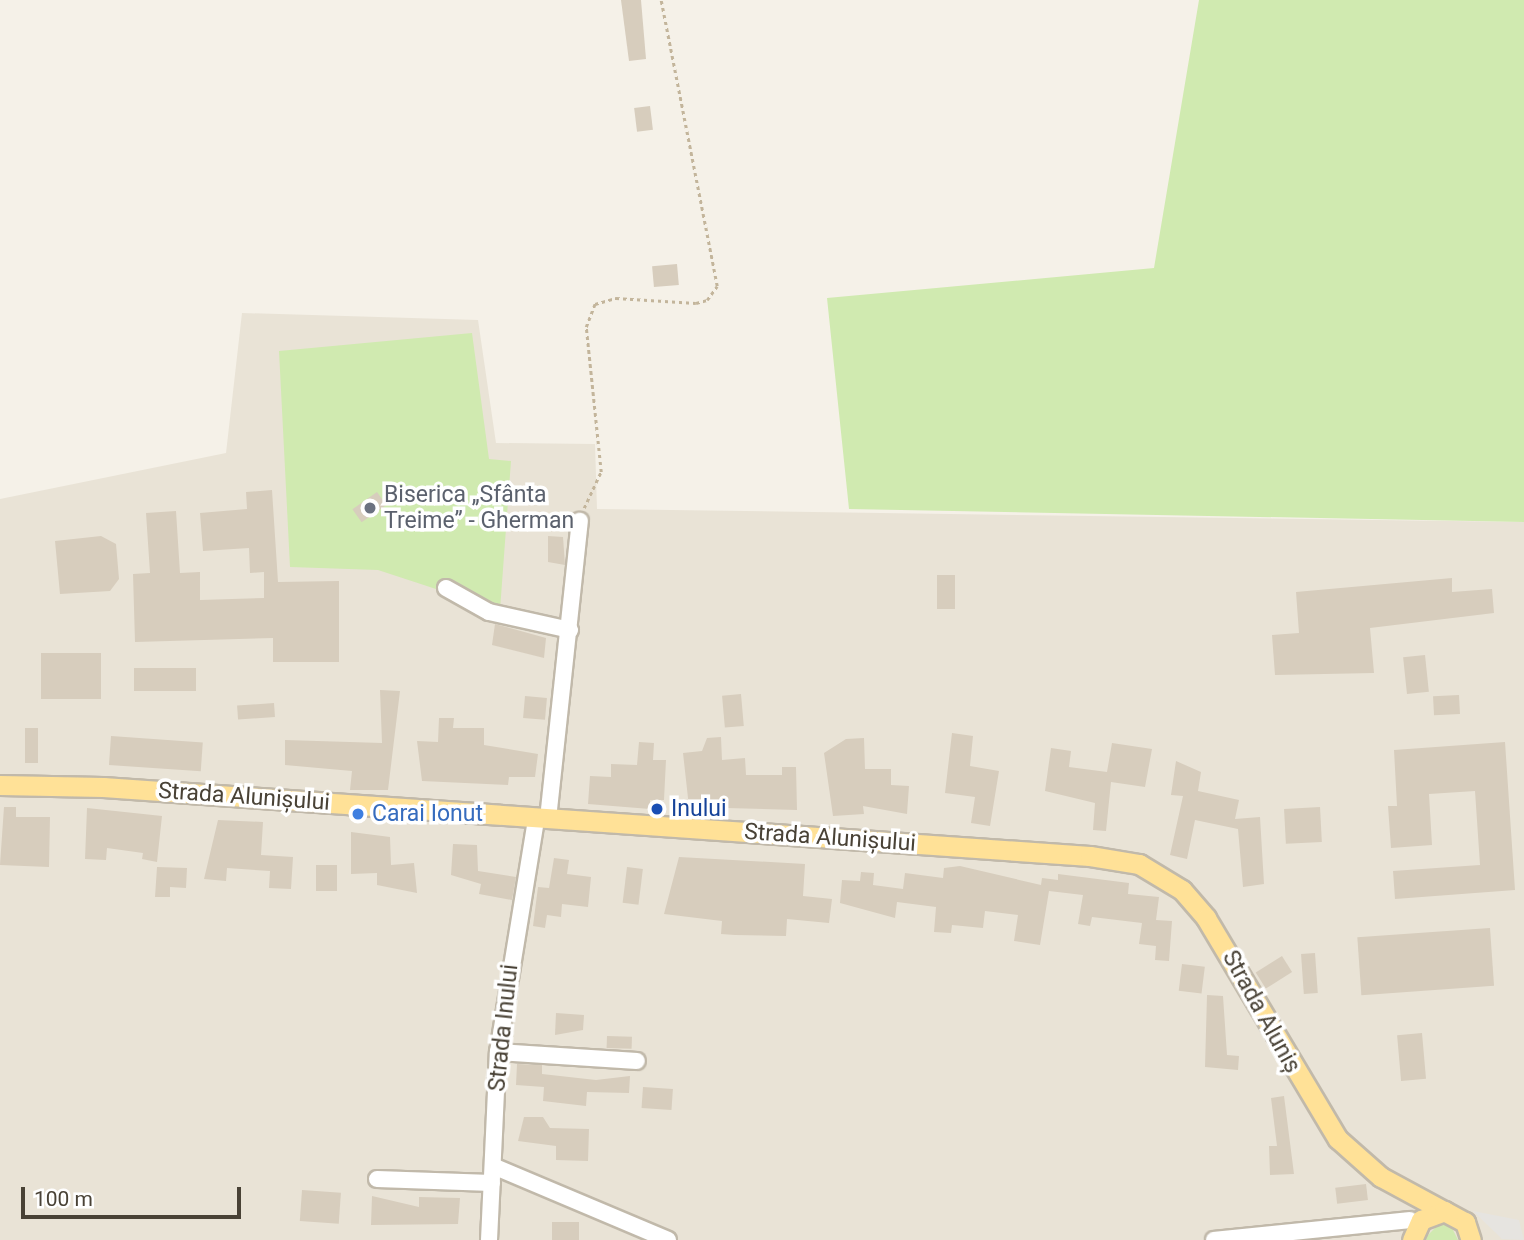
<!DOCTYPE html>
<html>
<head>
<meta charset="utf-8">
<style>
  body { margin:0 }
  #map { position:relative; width:1524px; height:1240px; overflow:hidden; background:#f5f1e8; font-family:Roboto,sans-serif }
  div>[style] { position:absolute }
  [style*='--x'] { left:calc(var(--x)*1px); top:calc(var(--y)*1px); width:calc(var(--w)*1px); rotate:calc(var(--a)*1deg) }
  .residential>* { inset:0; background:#e9e3d6 }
  .green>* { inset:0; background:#d0eab0 }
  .parking>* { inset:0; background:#e6e4e0 }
  .building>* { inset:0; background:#d7cdbd; transform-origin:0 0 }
  .path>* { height:2.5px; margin-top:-1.25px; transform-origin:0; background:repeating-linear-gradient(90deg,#c3b59b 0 3.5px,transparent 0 7px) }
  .roads { filter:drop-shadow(2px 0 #c1b9aa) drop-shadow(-2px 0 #c1b9aa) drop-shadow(0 2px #c1b9aa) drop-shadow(0 -2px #c1b9aa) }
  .minor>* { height:16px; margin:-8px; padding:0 8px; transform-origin:8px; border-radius:8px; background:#fff }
  .major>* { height:19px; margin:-9.5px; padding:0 9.5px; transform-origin:9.5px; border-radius:9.5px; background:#ffe197 }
  .dots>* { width:19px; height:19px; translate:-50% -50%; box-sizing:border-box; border:4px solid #fff; border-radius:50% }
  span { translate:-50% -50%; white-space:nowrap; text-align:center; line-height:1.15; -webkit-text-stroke:7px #fff; paint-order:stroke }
  .worship-label { font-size:23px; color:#5b616d }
  .left { translate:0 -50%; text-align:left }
  .street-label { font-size:23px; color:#494236 }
  .transit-label { font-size:23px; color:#164399 }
  .shop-label { font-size:23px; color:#366cbe }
  .scale { position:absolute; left:21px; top:1187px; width:220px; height:32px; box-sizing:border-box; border:4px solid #494236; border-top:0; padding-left:9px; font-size:21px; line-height:24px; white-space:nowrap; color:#494236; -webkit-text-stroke:5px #fff; paint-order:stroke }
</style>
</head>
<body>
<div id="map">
  <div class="residential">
    <i style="clip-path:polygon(242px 313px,478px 320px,496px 443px,595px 444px,597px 509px,1524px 522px,1524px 1240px,0 1240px,0 499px,226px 453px)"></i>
  </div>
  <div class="green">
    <i style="clip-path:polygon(1199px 0,1524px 0,1524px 522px,849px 509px,827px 298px,1154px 268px)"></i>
    <i style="clip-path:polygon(472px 333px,489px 459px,511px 461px,500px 610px,378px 570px,290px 567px,279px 351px)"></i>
    <i style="clip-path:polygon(1440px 1223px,1451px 1226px,1458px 1240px,1423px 1240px)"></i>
  </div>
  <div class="parking">
    <i style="clip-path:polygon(1473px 1211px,1519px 1220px,1524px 1240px,1502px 1239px)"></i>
  </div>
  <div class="building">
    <i style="clip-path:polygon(621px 0,641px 0,646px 59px,629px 61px)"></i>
    <i style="left:650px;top:106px;width:24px;height:16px;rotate:83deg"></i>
    <i style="left:677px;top:264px;width:21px;height:25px;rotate:85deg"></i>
    <i style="clip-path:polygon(272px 490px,278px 582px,339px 581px,339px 662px,273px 662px,273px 638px,135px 642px,133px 574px,150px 573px,146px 513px,176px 511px,180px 573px,200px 572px,200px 600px,264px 598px,264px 572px,250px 573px,249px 548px,203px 551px,200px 513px,247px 509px,246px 492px)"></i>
    <i style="left:377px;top:492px;width:16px;height:30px;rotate:55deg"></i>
    <i style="clip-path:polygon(101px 536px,116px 544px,119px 579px,110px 591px,60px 594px,55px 541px)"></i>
    <i style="clip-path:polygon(548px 536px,563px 537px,565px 565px,548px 562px)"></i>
    <i style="left:937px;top:575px;width:18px;height:34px"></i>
    <i style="clip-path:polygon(1452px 578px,1452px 592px,1492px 589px,1494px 613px,1370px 628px,1374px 673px,1275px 675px,1272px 635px,1299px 633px,1296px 592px)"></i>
    <i style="clip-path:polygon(495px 624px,546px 638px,544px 658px,492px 645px)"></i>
    <i style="left:41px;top:653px;width:60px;height:46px"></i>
    <i style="left:1425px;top:655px;width:37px;height:22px;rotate:84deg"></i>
    <i style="left:134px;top:668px;width:62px;height:23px"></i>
    <i style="clip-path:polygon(380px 690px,400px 691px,388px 790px,350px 790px,352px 771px,285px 765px,285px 740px,382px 743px)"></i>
    <i style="left:741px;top:694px;width:32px;height:19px;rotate:85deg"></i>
    <i style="left:1459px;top:695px;width:19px;height:26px;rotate:87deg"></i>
    <i style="left:525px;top:696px;width:22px;height:22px;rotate:5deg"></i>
    <i style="left:274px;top:703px;width:14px;height:37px;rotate:86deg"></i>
    <i style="clip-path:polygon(439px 718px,454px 718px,453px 728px,484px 728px,484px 745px,538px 754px,535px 777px,509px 777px,508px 785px,422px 781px,417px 741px,438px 742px)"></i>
    <i style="left:25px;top:728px;width:13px;height:35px"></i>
    <i style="clip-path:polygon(952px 733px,973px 736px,970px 766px,999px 771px,990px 826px,971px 823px,975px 797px,945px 793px)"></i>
    <i style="left:111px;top:736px;width:92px;height:29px;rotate:4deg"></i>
    <i style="clip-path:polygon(721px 737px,722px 760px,745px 758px,746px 775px,782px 775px,782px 767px,796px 767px,797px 810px,689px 807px,683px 753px,702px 751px,707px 738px)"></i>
    <i style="clip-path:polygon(864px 738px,865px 769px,891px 769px,891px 785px,909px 786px,907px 814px,863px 806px,864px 814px,833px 816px,824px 753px,846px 739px)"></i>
    <i style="clip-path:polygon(639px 742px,654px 743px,653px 760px,666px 760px,664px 800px,650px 800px,650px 809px,588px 804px,590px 776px,611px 777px,611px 764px,637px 765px)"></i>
    <i style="clip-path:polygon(1505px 742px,1515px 890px,1395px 899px,1393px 871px,1480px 865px,1475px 791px,1429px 794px,1432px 845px,1391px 848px,1388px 806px,1397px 806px,1394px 750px)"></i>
    <i style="clip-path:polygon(1112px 743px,1152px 749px,1145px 787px,1111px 782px,1106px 831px,1093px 830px,1095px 803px,1045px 791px,1051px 748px,1071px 751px,1069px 767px,1107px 772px)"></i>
    <i style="clip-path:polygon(1176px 761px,1201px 772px,1198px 791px,1239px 800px,1235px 819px,1260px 817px,1264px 884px,1243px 887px,1238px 829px,1195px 820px,1187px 859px,1170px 855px,1183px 796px,1171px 795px)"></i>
    <i style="clip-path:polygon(4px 807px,16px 807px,16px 817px,50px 817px,49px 867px,0 865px)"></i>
    <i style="left:1320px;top:807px;width:35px;height:36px;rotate:87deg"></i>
    <i style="clip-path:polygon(87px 808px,162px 816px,157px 862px,142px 859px,143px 853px,107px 848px,106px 860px,85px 859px)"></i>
    <i style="clip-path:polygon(218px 820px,263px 822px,261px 855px,293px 857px,291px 889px,269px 888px,270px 871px,227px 868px,226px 881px,204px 879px)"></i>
    <i style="clip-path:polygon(351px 832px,390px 837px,391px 865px,414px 863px,417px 893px,377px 885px,377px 873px,351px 874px)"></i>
    <i style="clip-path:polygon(453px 844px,477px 845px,478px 871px,516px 877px,512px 900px,479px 894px,481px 884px,451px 875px)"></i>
    <i style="clip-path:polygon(679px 857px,805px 864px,803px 896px,832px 899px,829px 923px,787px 919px,786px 936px,735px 935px,721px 934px,722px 921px,664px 914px)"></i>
    <i style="clip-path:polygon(554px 858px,569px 860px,567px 874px,591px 877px,588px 907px,562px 904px,561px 917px,547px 915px,545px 928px,533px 926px,538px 887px,549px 888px)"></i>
    <i style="left:316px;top:865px;width:21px;height:26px"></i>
    <i style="clip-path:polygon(960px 866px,1041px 885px,1042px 878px,1058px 880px,1058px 874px,1129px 883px,1128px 894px,1159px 897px,1156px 920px,1172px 921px,1169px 961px,1155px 960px,1156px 946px,1139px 944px,1142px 923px,1092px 917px,1090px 926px,1078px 924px,1083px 895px,1049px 891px,1040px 945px,1014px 941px,1018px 915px,985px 911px,983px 928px,952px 925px,951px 933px,934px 932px,936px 907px,897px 902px,895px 918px,840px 903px,842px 880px,860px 881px,861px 872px,874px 873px,873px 885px,903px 889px,905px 873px,943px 878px,944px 868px)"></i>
    <i style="clip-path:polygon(157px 867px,187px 868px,186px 888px,170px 887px,170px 897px,155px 897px)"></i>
    <i style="left:627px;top:867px;width:16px;height:36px;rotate:7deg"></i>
    <i style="left:1490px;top:928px;width:58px;height:133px;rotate:86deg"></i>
    <i style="left:1315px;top:953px;width:40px;height:14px;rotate:86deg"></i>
    <i style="left:1282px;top:956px;width:19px;height:31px;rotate:58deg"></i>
    <i style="left:1182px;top:964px;width:23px;height:27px;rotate:7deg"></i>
    <i style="clip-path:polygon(1207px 995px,1223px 996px,1227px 1055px,1239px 1056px,1238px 1070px,1205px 1067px)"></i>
    <i style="clip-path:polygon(556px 1013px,584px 1015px,583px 1030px,555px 1035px)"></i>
    <i style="left:1422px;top:1033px;width:46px;height:25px;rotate:85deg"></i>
    <i style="left:607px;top:1036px;width:25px;height:12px;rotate:2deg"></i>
    <i style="clip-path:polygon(517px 1064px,542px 1065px,542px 1074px,596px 1080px,630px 1076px,629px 1093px,587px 1092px,586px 1106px,543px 1101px,544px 1087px,516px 1085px)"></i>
    <i style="left:643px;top:1087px;width:30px;height:21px;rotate:4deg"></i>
    <i style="clip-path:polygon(1284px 1096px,1294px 1174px,1270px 1175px,1269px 1146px,1277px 1146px,1271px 1098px)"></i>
    <i style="clip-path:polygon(524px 1117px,543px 1117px,550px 1128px,589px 1129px,588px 1161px,556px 1160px,556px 1146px,518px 1141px)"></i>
    <i style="left:1366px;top:1184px;width:16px;height:31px;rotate:83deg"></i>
    <i style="left:302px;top:1190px;width:39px;height:31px;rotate:4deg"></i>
    <i style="clip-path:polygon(372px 1196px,419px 1207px,419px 1197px,460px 1198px,458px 1224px,371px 1225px)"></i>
    <i style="left:552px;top:1222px;width:27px;height:18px"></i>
  </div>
  <div class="path">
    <i style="--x:584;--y:508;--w:40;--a:-65"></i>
    <i style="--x:601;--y:472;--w:146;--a:-95.9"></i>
    <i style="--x:586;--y:327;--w:25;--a:-69"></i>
    <i style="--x:595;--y:304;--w:22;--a:-16"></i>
    <i style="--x:616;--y:298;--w:80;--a:3.6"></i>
    <i style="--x:696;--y:303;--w:11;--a:-15"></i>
    <i style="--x:707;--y:300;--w:17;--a:-54"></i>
    <i style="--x:717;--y:286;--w:291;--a:-101.1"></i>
  </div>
  <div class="roads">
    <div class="minor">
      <i style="--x:446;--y:588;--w:49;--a:29.2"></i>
      <i style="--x:489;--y:612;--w:83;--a:12.5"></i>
      <i style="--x:548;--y:819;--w:300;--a:-83.9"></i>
      <i style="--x:498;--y:1052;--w:139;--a:3.7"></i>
      <i style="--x:493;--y:1166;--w:190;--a:22.9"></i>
      <i style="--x:377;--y:1179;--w:115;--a:2"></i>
      <i style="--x:489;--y:1240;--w:188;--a:-87.3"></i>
      <i style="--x:498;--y:1052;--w:236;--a:-80.7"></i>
      <i style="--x:1214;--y:1240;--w:197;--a:-5.8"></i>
    </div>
    <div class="major">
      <i style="--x:0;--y:785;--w:103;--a:1.1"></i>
      <i style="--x:103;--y:787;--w:989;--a:4"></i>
      <i style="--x:1090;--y:856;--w:50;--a:9.3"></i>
      <i style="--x:1139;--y:864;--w:50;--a:31.2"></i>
      <i style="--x:1182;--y:890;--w:37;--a:49"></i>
      <i style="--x:1206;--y:918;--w:257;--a:59.2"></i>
      <i style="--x:1338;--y:1139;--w:57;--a:41.5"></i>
      <i style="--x:1381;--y:1177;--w:72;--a:28.4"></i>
      <i style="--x:1412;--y:1240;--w:22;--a:-66"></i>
      <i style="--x:1421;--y:1220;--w:25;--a:-21"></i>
      <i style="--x:1444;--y:1211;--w:24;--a:28"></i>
      <i style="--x:1465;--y:1222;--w:19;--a:72"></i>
    </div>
  </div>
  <div class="dots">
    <i style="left:370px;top:508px;background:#6b7280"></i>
    <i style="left:657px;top:809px;background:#1a4fb4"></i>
    <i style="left:358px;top:814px;background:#3f7fe0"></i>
  </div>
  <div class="worship-label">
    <span class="left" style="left:384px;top:508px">Biserica „Sfânta<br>Treime” - Gherman</span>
  </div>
  <div class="street-label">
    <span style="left:244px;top:797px;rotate:4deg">Strada Alunișului</span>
    <span style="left:830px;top:838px;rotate:4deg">Strada Alunișului</span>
    <span style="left:1261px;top:1012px;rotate:61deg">Strada Aluniș</span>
    <span style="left:504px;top:1028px;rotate:-84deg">Strada Inului</span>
  </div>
  <div class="transit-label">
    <span class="left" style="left:671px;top:809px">Inului</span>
  </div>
  <div class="shop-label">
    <span class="left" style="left:372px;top:814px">Carai Ionut</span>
  </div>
  <div class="scale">100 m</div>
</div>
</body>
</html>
